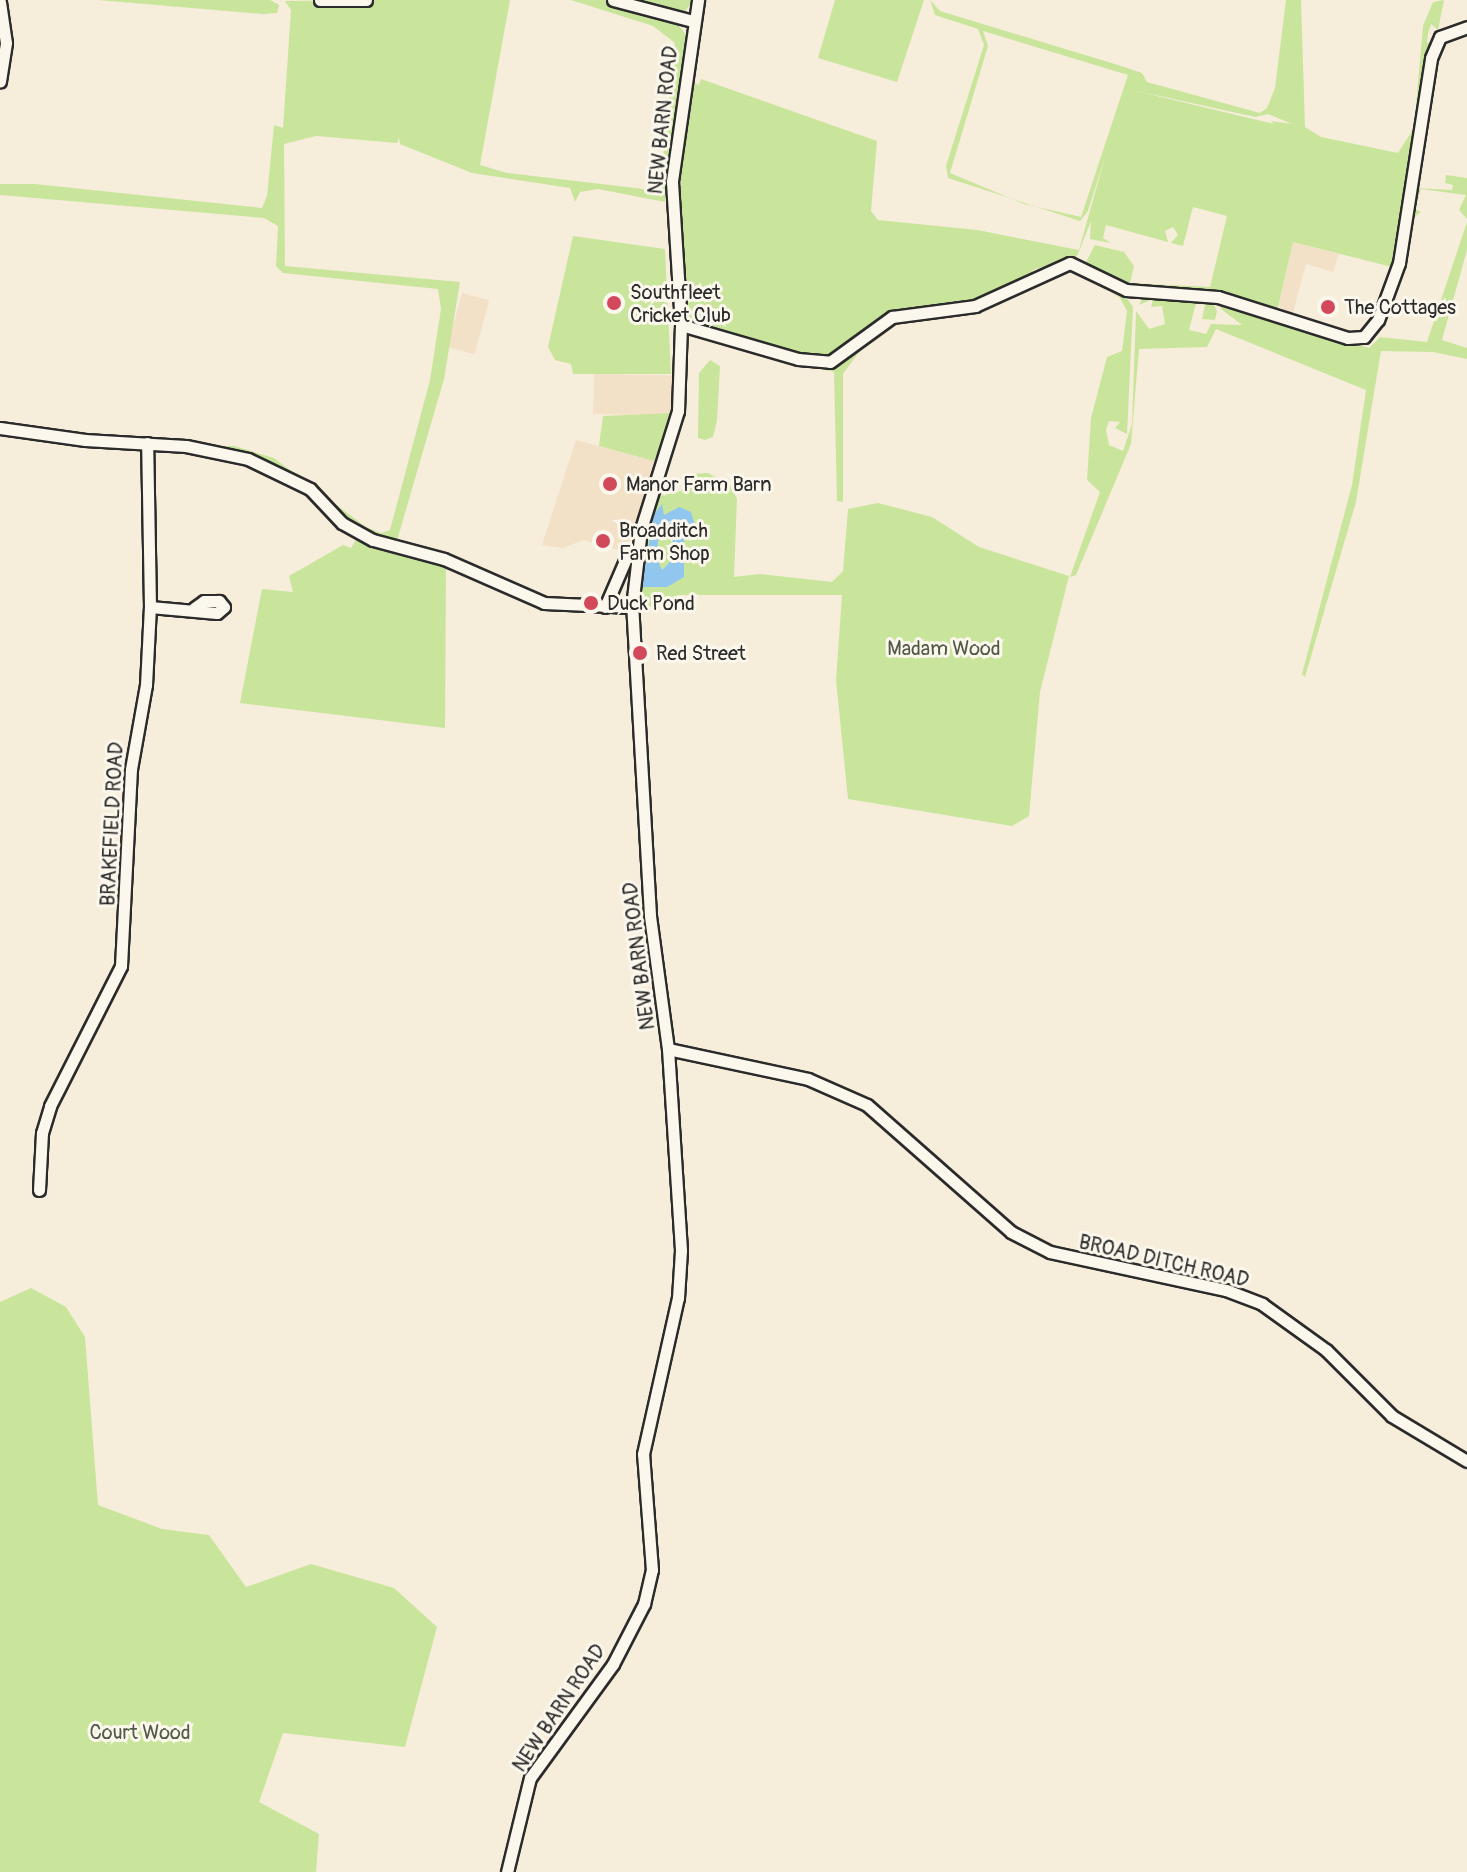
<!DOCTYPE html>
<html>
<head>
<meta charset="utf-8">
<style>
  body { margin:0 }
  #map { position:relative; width:1467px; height:1872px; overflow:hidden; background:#f7eddb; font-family:Pangolin,sans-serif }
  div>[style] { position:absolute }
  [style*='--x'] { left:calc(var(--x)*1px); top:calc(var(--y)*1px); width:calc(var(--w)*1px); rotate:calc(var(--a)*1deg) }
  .built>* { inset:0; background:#f2e0c7; transform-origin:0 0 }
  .green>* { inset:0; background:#c9e59c }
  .water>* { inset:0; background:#91c6ee }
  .roads { filter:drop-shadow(2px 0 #2b2b2b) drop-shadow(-2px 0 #2b2b2b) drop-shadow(0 2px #2b2b2b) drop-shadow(0 -2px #2b2b2b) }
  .minor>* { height:11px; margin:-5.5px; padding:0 5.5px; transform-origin:5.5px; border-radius:5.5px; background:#fbf7ec }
  .dots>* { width:22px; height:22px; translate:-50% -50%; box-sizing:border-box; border:4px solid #fbf7ec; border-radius:50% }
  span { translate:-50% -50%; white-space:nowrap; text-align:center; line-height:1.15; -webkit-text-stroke:6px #fbf7ec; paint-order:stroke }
  .street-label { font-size:20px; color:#2b2b2b }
  .poi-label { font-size:20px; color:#2b2b2b }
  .left { translate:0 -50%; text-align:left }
  .park-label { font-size:20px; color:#525a47 }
</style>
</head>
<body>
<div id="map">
  <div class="built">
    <i style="clip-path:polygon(1293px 242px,1339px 254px,1333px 272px,1306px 264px,1292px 316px,1279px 306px)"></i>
    <i style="left:462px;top:293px;width:28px;height:56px;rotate:15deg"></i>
    <i style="left:594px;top:374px;width:81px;height:40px;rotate:1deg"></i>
    <i style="clip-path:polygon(576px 440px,654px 461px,626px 552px,583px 540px,563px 548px,542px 545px)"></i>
  </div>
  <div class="green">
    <i style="clip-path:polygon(98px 0,270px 0,279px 5px,277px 13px,263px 14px)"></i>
    <i style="clip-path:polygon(376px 0,510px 0,480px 165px,507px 173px,652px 190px,661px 178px,675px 43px,653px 26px,571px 0,605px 0,638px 8px,674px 19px,687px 36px,665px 202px,598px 189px,580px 192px,575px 202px,570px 188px,472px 173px,400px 144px,399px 138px,397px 143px,316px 136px,284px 144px,285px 266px,460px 282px,444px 379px,396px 544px,365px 536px,299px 481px,209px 446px,234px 446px,274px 458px,366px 527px,381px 533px,390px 530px,430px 380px,441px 309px,438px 289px,283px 273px,276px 266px,278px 226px,264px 218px,0 195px,0 184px,35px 184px,262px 208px,267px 196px,274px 125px,283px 128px,291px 10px,285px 1px)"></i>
    <i style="clip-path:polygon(623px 0,694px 0,683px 14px)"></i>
    <i style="clip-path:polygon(835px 0,924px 0,897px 82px,818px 58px)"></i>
    <i style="clip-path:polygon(evenodd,930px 0,940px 11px,1118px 65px,1142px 73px,1147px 82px,1260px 113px,1267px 108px,1275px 88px,1286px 0,1301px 0,1305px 127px,1321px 137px,1398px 153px,1414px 128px,1423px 26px,1433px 2px,1444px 0,1438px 30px,1431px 24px,1428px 33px,1427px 43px,1432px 42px,1397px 263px,1392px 267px,1293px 242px,1277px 312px,1128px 288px,1086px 262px,1095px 245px,1124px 252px,1134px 266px,1130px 283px,1210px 287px,1227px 216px,1193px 207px,1183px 246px,1171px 243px,1178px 235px,1173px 227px,1165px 231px,1168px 242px,1106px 225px,1103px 238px,1111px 243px,1090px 239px,1091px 221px,1076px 259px,1035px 269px,994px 298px,913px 310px,824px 360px,743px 340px,685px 318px,675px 208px,687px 80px,699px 85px,701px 79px,877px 141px,871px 211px,878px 220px,977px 230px,1079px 250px,1105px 157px,1088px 211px,1080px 221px,948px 178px,946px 166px,984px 45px,978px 29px,935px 15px,930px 0,983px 31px,1128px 75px,1081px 217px,1024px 204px,950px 173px,988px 46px,983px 31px,930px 0,1128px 89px,1255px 117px,1268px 114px,1292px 124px,1271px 121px,1274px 124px,1128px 89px)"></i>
    <i style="clip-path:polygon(1446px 175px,1467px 178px,1467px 219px,1459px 210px,1466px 195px,1421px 189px,1415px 209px,1421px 212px,1412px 219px,1408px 256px,1404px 257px,1415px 188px,1452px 190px,1453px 185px,1445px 183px)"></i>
    <i style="clip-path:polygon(1467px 222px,1467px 250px,1442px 340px,1467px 348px,1467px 359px,1433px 352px,1381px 351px,1356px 502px,1305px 677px,1302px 674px,1352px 485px,1366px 390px,1216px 329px,1207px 347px,1139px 349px,1131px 444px,1076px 575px,1070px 577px,1100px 492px,1087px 480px,1091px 418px,1107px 357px,1122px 351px,1127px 311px,1120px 298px,1076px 268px,1056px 268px,1009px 297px,964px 315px,917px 314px,876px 328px,843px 374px,843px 502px,837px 501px,834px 372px,798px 364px,841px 361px,882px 323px,923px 312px,962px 312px,1011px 294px,1054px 268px,1070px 265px,1084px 268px,1123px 293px,1133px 307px,1127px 434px,1115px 428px,1120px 422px,1109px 421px,1106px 430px,1109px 445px,1123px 451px,1132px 424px,1136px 311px,1149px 329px,1165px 324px,1162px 306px,1151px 307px,1153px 299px,1139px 305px,1144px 295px,1211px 298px,1217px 311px,1215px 320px,1202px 319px,1205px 305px,1196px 303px,1189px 330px,1206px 334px,1211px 324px,1242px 325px,1221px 309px,1218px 298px,1369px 348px,1380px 337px,1427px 342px)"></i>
    <i style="clip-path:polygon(573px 236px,665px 249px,671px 374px,573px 374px,571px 364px,555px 360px,548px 347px)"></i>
    <i style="clip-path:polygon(710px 360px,720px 366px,717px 420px,713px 437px,705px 440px,698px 438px,699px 373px)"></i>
    <i style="clip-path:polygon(674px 413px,654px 461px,599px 446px,603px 416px)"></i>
    <i style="clip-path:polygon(708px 473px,731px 486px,737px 499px,734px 577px,759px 574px,832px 582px,843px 571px,848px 509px,878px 503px,932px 517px,979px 547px,1069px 576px,1040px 692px,1029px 816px,1012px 826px,848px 799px,836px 680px,842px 595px,678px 595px,640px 611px,641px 557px,655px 497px,681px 491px,689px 474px)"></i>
    <i style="clip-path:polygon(357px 538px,387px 552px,446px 564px,445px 728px,240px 703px,262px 589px,293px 592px,289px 576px,343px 545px,351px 548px)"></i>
    <i style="clip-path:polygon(31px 1288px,66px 1307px,85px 1337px,98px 1505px,162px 1529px,209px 1535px,246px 1587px,311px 1564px,394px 1588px,437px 1627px,405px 1747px,283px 1733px,259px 1802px,319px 1834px,316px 1872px,0 1872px,0 1302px)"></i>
  </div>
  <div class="water">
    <i style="clip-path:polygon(evenodd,662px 504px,664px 515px,679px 507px,691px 512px,694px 522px,684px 537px,684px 577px,667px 587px,641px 587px,654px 514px,662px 504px,660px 526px,674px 531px,669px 563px,662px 570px,656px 557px,660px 526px)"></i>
  </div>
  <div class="roads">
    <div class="minor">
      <i style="--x:320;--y:0;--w:46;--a:0"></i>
      <i style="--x:613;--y:0;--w:83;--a:14.7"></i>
      <i style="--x:0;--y:2;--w:41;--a:81.7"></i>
      <i style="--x:6;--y:43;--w:39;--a:99"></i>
      <i style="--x:681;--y:325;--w:122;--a:16.2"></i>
      <i style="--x:798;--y:359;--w:32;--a:5"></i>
      <i style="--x:830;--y:362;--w:77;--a:-36"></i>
      <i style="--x:892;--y:317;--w:84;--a:-7.5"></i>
      <i style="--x:975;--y:306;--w:104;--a:-24.4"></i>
      <i style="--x:1070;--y:263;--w:62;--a:25.7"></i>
      <i style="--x:1126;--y:290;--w:92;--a:4.4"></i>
      <i style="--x:1218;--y:297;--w:136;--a:17.5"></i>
      <i style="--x:1348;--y:338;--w:16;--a:-4"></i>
      <i style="--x:1364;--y:337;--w:22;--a:-51"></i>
      <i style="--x:1378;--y:320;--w:61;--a:-69.8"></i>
      <i style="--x:1399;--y:263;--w:207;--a:-81.1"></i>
      <i style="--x:1431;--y:58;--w:23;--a:-67"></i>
      <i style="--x:1440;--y:37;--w:29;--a:-20"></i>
      <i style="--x:0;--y:428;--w:86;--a:8"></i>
      <i style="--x:85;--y:440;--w:101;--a:3.4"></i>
      <i style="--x:186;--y:446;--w:63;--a:11.8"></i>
      <i style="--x:248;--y:459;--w:69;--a:25.8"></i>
      <i style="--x:310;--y:489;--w:47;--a:46.7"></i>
      <i style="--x:342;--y:523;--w:35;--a:29"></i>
      <i style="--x:373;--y:540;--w:73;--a:15"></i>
      <i style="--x:444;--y:559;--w:109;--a:23.7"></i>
      <i style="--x:544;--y:603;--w:88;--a:2.6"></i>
      <i style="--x:150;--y:607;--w:67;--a:5.1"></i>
      <i style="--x:217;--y:613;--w:9;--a:-41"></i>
      <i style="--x:224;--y:607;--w:8;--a:-130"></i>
      <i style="--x:219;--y:601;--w:15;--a:180"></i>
      <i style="--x:204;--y:601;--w:12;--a:145"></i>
      <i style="--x:605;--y:607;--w:56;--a:-66.7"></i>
      <i style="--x:627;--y:556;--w:8;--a:-14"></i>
      <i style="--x:668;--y:1049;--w:143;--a:12.1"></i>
      <i style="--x:808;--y:1079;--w:64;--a:23.8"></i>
      <i style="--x:867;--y:1105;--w:192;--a:41.4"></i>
      <i style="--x:1011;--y:1232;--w:44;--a:27.1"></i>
      <i style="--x:1050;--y:1252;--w:180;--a:12.2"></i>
      <i style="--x:1226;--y:1290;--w:39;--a:21"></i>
      <i style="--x:1262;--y:1304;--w:79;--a:35.7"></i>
      <i style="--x:1326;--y:1350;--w:93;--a:45"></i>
      <i style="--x:1392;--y:1416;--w:87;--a:31"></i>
      <i style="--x:39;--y:1190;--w:57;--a:-87"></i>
      <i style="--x:42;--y:1133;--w:28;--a:-73"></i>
      <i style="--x:50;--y:1106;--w:157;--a:-63.1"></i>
      <i style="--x:121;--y:966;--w:197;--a:-87.1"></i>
      <i style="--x:131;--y:769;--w:85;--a:-79.9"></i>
      <i style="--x:146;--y:685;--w:78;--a:-87.1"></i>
      <i style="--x:150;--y:607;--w:164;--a:-91"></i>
      <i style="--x:507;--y:1872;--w:97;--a:-76.3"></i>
      <i style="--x:530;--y:1778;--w:141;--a:-53.9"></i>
      <i style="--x:613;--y:1664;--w:68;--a:-62.7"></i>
      <i style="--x:644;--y:1604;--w:35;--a:-77"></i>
      <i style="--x:652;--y:1570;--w:116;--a:-94.4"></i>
      <i style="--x:643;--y:1454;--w:160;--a:-77.4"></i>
      <i style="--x:678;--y:1298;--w:48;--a:-86.4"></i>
      <i style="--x:681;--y:1250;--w:201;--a:-93.7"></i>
      <i style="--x:668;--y:1049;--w:135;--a:-97.7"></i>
      <i style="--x:650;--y:915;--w:309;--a:-93.3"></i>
      <i style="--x:632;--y:607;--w:79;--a:-83.4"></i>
      <i style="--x:641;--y:529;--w:124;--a:-72.6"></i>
      <i style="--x:678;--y:411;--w:86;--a:-88"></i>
      <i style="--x:681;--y:325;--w:144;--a:-93.6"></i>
      <i style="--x:672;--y:181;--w:183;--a:-81.8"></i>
    </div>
  </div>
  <div class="dots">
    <i style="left:614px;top:303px;background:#d1495b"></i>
    <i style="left:1328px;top:307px;background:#d1495b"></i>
    <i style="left:610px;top:484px;background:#d1495b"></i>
    <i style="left:603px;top:541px;background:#d1495b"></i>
    <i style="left:591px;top:603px;background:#d1495b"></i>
    <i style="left:640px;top:653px;background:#d1495b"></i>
  </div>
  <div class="street-label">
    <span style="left:663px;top:120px;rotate:-84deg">NEW BARN ROAD</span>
    <span style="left:112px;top:824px;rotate:-87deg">BRAKEFIELD ROAD</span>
    <span style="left:639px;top:956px;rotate:-97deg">NEW BARN ROAD</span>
    <span style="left:1164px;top:1261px;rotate:13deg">BROAD DITCH ROAD</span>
    <span style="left:559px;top:1708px;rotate:-56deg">NEW BARN ROAD</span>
  </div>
  <div class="poi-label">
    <span class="left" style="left:630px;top:304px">Southfleet<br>Cricket Club</span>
    <span class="left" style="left:1344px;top:307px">The Cottages</span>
    <span class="left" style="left:626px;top:484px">Manor Farm Barn</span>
    <span class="left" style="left:619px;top:542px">Broadditch<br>Farm Shop</span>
    <span class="left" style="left:607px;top:603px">Duck Pond</span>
    <span class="left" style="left:656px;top:653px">Red Street</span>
  </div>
  <div class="park-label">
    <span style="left:944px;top:648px">Madam Wood</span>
    <span style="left:140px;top:1732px">Court Wood</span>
  </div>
</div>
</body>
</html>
